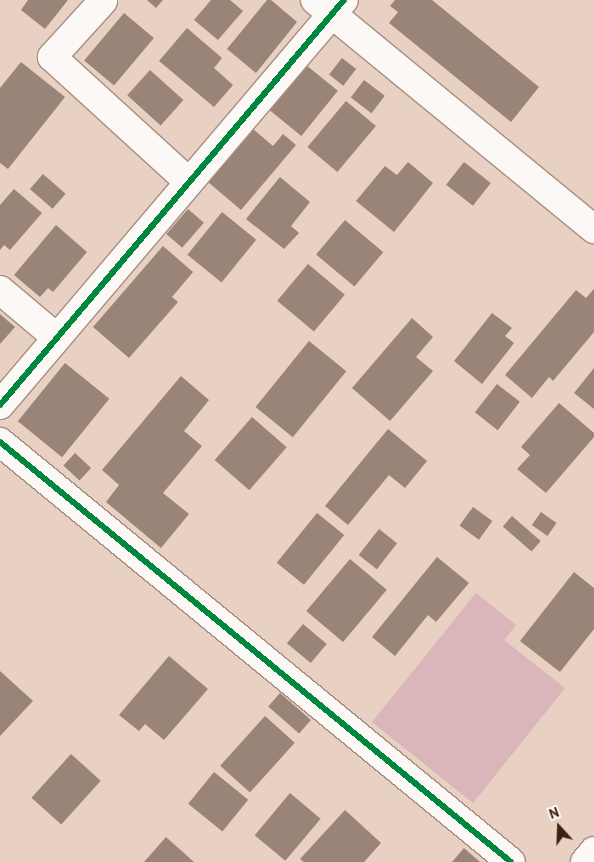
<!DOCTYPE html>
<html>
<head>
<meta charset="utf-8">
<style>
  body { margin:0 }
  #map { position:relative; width:594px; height:862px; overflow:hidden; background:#e8d0c2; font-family:"PT Sans",sans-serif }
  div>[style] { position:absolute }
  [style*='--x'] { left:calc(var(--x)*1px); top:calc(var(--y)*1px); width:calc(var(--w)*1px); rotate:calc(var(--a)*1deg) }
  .green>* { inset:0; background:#dab5b9 }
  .building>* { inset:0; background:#998477; transform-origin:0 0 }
  .roads { filter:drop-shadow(1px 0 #a79082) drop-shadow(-1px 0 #a79082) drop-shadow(0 1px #a79082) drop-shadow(0 -1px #a79082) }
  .minor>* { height:28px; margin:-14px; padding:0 14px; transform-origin:14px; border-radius:14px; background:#fcf8f6 }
  .cycleway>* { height:6px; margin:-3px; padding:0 3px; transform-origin:3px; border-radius:3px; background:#00873e }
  span { translate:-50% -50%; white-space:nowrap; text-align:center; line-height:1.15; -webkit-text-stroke:5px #fdf6f1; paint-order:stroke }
  .north { position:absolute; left:534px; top:802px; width:50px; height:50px; -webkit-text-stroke:4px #fdf6f1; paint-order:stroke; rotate:340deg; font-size:14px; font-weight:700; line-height:20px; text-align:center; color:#3c2110 }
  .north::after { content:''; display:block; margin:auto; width:18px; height:22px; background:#3c2110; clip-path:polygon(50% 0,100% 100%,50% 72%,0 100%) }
</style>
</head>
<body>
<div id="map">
  <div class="green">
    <i style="clip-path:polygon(476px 593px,516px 625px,504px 640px,565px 688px,473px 803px,372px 722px)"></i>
  </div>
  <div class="building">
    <i style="clip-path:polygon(28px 0,68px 0,45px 29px,21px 10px)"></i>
    <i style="clip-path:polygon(147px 0,163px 0,156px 8px)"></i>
    <i style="clip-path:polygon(211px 0,230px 0,243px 11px,218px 40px,194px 20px)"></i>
    <i style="clip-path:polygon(267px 0,271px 0,297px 22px,256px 73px,227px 49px)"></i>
    <i style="clip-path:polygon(395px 0,432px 0,539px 87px,511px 122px,389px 23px,398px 12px,390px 6px)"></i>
    <i style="left:124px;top:13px;width:39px;height:62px;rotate:40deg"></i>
    <i style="clip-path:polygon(187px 28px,222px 58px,214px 68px,233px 85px,214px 107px,159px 61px)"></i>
    <i style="left:342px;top:58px;width:18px;height:21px;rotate:38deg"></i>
    <i style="clip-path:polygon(21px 62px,65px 97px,8px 169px,0 163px,0 88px)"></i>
    <i style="left:306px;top:65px;width:41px;height:58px;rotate:39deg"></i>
    <i style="left:150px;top:70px;width:45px;height:34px;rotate:42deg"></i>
    <i style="left:364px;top:80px;width:26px;height:22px;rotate:37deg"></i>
    <i style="left:346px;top:101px;width:39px;height:60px;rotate:40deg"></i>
    <i style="clip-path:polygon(253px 129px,273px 146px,283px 134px,296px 145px,241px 210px,208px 182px)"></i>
    <i style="clip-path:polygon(408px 162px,433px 183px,394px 232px,356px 201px,385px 166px,397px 175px)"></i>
    <i style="left:464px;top:162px;width:34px;height:29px;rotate:38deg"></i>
    <i style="left:43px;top:174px;width:30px;height:20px;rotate:41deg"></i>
    <i style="clip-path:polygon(280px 177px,310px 202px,291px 226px,299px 233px,284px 249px,246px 219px)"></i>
    <i style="clip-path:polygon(14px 189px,42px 213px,10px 250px,4px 245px,0 250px,0 205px)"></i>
    <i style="left:188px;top:209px;width:21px;height:33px;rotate:41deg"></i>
    <i style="left:222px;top:212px;width:44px;height:55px;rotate:39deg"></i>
    <i style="left:345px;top:220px;width:50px;height:45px;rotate:40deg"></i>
    <i style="clip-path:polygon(56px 225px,87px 252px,53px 292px,48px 288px,40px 297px,14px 275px)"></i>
    <i style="clip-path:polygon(163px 246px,193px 272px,172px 297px,178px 302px,129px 358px,93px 327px)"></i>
    <i style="left:308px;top:264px;width:48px;height:48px;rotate:40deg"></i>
    <i style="clip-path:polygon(594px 289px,594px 332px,553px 381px,549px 377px,532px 398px,505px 375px,576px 290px,586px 298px)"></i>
    <i style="clip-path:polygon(492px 313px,512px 328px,505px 336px,514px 343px,482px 384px,454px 361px)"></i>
    <i style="clip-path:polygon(0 314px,15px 327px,0 344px)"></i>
    <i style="clip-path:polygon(412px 318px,433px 337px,416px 357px,433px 371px,390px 421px,352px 388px)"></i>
    <i style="left:309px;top:341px;width:48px;height:85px;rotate:39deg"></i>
    <i style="left:65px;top:363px;width:57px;height:75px;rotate:39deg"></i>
    <i style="clip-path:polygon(594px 368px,594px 409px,574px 393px)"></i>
    <i style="clip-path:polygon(181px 376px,209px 400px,184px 431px,202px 446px,163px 493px,189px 514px,161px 548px,106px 502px,119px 485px,102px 470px)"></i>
    <i style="left:497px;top:384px;width:29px;height:36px;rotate:38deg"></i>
    <i style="clip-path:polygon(559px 403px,594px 433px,594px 437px,546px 493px,517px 469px,530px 455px,521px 447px)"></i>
    <i style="left:252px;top:417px;width:46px;height:57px;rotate:41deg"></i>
    <i style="clip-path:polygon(388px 429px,427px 461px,405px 488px,389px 475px,348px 525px,325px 506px)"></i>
    <i style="left:75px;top:453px;width:22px;height:17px;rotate:43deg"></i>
    <i style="left:473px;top:507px;width:24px;height:23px;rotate:36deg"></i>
    <i style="left:541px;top:512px;width:19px;height:16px;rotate:35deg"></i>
    <i style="left:317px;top:513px;width:35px;height:64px;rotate:39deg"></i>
    <i style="left:512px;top:516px;width:38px;height:14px;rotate:41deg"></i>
    <i style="left:379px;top:529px;width:23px;height:33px;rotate:38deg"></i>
    <i style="clip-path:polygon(437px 557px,469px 583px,436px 622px,428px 615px,395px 656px,372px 637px)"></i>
    <i style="left:350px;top:559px;width:48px;height:68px;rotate:40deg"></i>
    <i style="clip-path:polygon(574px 572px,594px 588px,594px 629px,560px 672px,520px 641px)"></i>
    <i style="left:303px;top:624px;width:31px;height:25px;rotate:40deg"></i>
    <i style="clip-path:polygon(169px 656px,208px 689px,164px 740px,145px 724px,139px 731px,119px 715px)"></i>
    <i style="clip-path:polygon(0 671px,33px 701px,0 736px)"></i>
    <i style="left:280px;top:693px;width:41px;height:18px;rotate:41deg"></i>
    <i style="left:265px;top:716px;width:40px;height:67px;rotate:42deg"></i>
    <i style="left:71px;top:754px;width:40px;height:59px;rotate:42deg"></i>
    <i style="left:214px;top:772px;width:44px;height:41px;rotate:39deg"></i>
    <i style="left:290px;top:793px;width:40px;height:55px;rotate:40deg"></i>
    <i style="clip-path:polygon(345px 810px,381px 843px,364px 862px,304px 862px,300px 859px)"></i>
    <i style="clip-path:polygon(166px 837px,194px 862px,144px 862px)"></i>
    <i style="clip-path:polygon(464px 848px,480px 862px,452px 862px)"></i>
  </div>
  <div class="roads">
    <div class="minor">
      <i style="--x:102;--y:0;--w:1;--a:45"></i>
      <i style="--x:103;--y:1;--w:76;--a:132.3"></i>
      <i style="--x:52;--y:57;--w:185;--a:42.4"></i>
      <i style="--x:315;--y:0;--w:361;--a:39.4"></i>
      <i style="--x:0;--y:290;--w:73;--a:40"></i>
      <i style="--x:0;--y:405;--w:531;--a:-49.66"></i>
      <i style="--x:0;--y:442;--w:661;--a:39.42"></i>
      <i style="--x:585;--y:862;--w:14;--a:-51"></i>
    </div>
  </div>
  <div class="cycleway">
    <i style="--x:0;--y:405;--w:531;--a:-49.66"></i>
    <i style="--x:0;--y:442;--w:661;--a:39.42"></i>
  </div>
  <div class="north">N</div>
</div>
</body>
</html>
